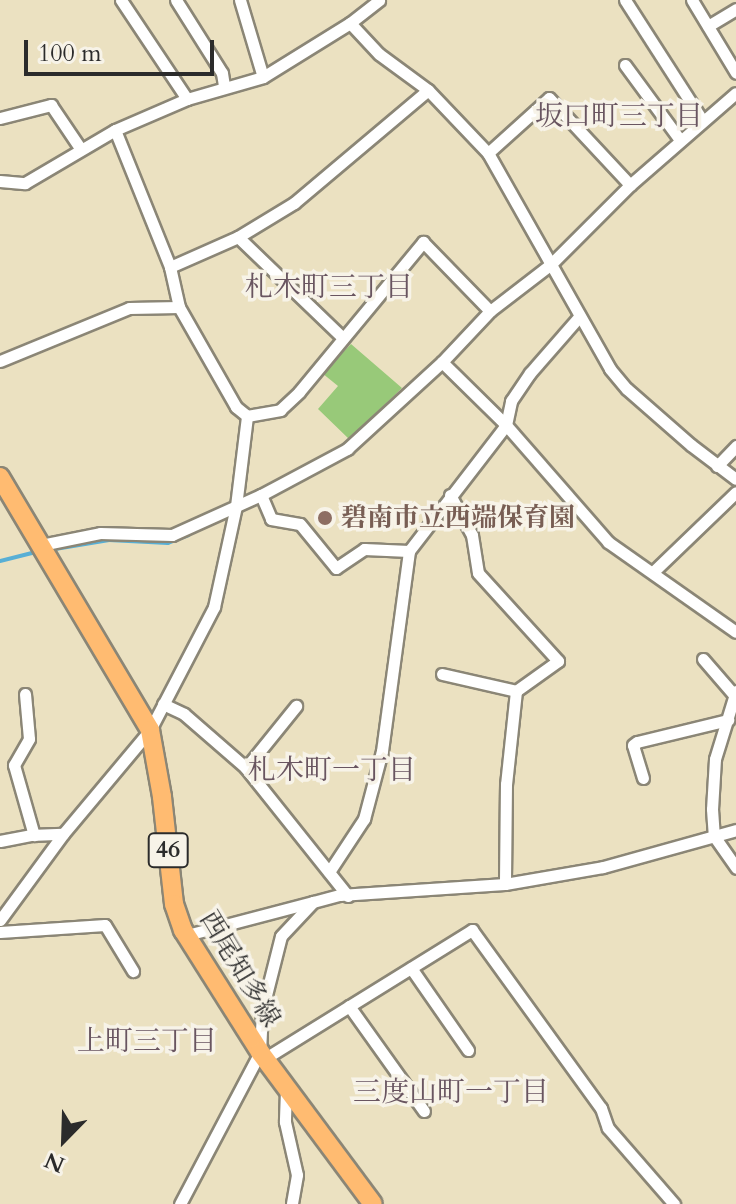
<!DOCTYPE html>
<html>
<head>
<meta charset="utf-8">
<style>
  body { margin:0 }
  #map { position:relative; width:736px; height:1204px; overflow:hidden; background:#ebe1c1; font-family:Cardo,"Noto Serif JP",serif }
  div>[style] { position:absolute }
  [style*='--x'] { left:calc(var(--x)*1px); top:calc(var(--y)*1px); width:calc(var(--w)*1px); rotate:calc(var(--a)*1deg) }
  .green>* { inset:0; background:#98c979 }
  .stream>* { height:4px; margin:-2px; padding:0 2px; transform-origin:2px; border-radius:2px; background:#58afd5 }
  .roads { filter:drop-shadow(2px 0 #8b8676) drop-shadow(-2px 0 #8b8676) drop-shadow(0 2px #8b8676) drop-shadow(0 -2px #8b8676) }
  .street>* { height:11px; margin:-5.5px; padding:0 5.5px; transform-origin:5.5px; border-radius:5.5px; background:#fff }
  .primary>* { height:18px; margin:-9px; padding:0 9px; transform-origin:9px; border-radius:9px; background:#ffbb71 }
  .dots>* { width:22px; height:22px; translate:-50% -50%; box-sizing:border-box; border:4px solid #f7f3e8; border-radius:50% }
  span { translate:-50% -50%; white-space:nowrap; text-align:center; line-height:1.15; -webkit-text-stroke:7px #f7f3e8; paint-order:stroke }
  .shield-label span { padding:2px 6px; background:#f7f3e8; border:2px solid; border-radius:6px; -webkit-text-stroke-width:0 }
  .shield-label { font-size:24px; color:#2b2b2b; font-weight:700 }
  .education-label { font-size:26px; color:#785e54; font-weight:700 }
  .left { translate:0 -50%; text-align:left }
  .street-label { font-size:26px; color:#2b2b2b }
  .neighbourhood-label { font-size:28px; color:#695560 }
  .north { position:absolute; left:24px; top:1100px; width:80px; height:80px; -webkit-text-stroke:6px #f7f3e8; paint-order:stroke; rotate:203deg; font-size:22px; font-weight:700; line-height:32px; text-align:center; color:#2b2b2b }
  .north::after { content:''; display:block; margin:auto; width:28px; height:36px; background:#2b2b2b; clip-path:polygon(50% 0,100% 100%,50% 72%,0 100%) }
  .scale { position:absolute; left:24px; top:40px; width:190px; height:36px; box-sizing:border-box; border:4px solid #2b2b2b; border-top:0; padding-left:10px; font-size:24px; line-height:28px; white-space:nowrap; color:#2b2b2b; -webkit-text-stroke:6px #f7f3e8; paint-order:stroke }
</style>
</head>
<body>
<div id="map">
  <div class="green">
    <i style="clip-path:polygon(351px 344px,402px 388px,349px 439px,318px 409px,338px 386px,322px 373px)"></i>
  </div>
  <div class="stream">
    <i style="--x:49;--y:550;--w:61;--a:-9.5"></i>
    <i style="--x:109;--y:540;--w:59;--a:2.9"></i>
    <i style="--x:168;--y:543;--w:22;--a:-21"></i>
    <i style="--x:0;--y:561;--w:37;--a:-14"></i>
  </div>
  <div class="roads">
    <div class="street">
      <i style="--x:121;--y:0;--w:119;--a:56.3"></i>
      <i style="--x:176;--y:0;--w:86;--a:57.8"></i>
      <i style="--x:222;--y:73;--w:13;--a:81"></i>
      <i style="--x:240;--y:0;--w:80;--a:73.4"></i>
      <i style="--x:625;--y:0;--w:143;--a:57.3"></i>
      <i style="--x:692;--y:0;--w:85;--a:58.9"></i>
      <i style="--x:350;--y:23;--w:42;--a:46.9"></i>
      <i style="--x:379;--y:54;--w:61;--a:36.3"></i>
      <i style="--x:428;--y:90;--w:87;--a:46.4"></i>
      <i style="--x:488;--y:153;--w:248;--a:60.5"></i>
      <i style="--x:610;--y:369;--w:26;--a:50"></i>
      <i style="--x:627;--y:389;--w:85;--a:41.2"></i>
      <i style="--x:691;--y:445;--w:56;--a:37.1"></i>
      <i style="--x:708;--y:26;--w:33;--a:-31"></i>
      <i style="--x:625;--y:65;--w:93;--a:53.7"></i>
      <i style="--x:0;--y:118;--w:53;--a:-14.3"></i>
      <i style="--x:51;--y:105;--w:52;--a:56"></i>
      <i style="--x:115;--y:130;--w:148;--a:68.1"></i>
      <i style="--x:170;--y:267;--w:41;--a:77.3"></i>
      <i style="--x:179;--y:307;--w:115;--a:60.3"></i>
      <i style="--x:236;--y:407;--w:14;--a:39"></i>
      <i style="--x:247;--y:416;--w:34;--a:-10"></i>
      <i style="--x:280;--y:410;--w:26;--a:-43"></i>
      <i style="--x:299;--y:392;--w:195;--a:-50.4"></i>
      <i style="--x:423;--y:242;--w:96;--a:45.8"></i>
      <i style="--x:488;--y:153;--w:82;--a:-42"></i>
      <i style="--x:549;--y:98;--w:119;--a:47"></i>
      <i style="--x:630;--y:185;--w:140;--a:-41"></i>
      <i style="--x:0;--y:181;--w:25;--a:5"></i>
      <i style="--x:25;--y:183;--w:104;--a:-30.5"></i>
      <i style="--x:115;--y:130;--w:78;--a:-23.3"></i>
      <i style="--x:187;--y:99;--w:79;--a:-16.1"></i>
      <i style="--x:263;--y:77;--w:102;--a:-31.8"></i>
      <i style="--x:350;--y:23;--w:37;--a:-38"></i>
      <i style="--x:238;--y:237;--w:144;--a:43.9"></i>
      <i style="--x:170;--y:267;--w:74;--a:-23.8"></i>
      <i style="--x:238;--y:237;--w:66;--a:-31.3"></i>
      <i style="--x:294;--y:203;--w:175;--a:-40.1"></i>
      <i style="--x:0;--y:361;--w:139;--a:-22.3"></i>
      <i style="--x:129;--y:308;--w:50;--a:-1.1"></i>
      <i style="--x:442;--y:362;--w:90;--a:44.5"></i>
      <i style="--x:506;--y:425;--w:155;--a:48.9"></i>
      <i style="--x:608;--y:542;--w:156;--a:35.1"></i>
      <i style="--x:717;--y:466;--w:28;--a:-46"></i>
      <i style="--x:261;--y:495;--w:26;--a:67"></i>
      <i style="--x:271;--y:519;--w:29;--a:10"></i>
      <i style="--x:300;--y:524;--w:57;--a:50.7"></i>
      <i style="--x:336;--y:568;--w:34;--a:-34"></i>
      <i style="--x:364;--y:549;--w:45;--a:2.5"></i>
      <i style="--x:450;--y:495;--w:46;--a:61.2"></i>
      <i style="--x:472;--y:535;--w:38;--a:81"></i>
      <i style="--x:478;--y:573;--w:119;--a:47.7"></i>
      <i style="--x:558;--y:661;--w:52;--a:144.5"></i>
      <i style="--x:516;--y:691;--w:94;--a:96.1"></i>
      <i style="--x:506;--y:784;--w:100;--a:90.6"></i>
      <i style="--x:41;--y:545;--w:60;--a:-11.5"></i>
      <i style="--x:100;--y:533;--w:72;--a:1.6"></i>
      <i style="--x:172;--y:535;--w:98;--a:-24.2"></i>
      <i style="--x:261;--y:495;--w:98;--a:-28.1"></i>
      <i style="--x:347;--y:449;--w:129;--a:-42.5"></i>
      <i style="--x:442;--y:362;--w:70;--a:-46.7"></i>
      <i style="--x:490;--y:311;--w:76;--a:-37.5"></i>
      <i style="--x:550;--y:265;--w:113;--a:-45"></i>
      <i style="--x:653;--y:572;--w:115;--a:-43.9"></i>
      <i style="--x:703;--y:659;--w:49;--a:49.1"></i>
      <i style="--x:442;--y:674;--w:76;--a:12.9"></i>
      <i style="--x:736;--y:691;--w:71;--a:107.2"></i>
      <i style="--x:715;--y:759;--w:50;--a:93.4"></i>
      <i style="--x:712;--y:809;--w:27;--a:86"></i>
      <i style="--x:714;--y:836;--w:39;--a:55"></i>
      <i style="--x:25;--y:694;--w:45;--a:84.9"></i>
      <i style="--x:29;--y:739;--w:30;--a:120"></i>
      <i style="--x:14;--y:765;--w:73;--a:74.1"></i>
      <i style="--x:163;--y:704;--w:23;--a:25"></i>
      <i style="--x:184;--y:714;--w:81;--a:41"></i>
      <i style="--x:245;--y:767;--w:165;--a:51.4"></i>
      <i style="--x:246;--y:768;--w:80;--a:-51.1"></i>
      <i style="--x:643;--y:778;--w:34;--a:-107"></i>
      <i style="--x:633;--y:745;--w:5;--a:-37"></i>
      <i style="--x:637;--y:742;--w:94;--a:-13.6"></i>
      <i style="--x:0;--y:841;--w:31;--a:-11"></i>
      <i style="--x:30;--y:835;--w:33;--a:-2"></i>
      <i style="--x:329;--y:872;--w:64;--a:-56.6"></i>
      <i style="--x:364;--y:819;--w:70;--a:-75.2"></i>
      <i style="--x:382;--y:751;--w:202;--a:-82.3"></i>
      <i style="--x:409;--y:551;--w:159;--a:-52.4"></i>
      <i style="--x:506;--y:425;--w:25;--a:-78"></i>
      <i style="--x:511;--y:401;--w:34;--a:-56"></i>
      <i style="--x:530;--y:373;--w:73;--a:-48.9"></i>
      <i style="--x:0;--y:920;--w:107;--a:-53.8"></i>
      <i style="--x:63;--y:834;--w:136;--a:-50.1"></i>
      <i style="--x:150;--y:730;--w:139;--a:-62.5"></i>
      <i style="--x:214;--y:607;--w:103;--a:-77.7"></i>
      <i style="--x:236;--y:506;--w:91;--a:-83"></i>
      <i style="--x:0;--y:932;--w:105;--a:-3.8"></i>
      <i style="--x:105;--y:925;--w:54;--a:58.7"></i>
      <i style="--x:187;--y:935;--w:130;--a:-14.7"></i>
      <i style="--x:411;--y:968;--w:100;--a:55.2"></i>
      <i style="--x:349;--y:1006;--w:129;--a:54.5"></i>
      <i style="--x:264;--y:1059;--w:245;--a:-31.8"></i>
      <i style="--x:472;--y:930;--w:220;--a:54.1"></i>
      <i style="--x:601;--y:1108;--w:21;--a:71"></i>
      <i style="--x:608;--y:1128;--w:101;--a:49"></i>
      <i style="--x:286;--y:1090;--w:32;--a:92"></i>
      <i style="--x:285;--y:1122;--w:54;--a:77.2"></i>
      <i style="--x:297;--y:1175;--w:29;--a:100"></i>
      <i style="--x:180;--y:1204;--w:172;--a:-62.2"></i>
      <i style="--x:260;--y:1052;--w:41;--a:-87.2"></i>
      <i style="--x:262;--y:1011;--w:77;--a:-75.8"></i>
      <i style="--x:281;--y:936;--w:47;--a:-46.7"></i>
      <i style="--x:313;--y:902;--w:28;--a:-15"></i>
      <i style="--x:340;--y:895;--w:165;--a:-3.8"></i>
      <i style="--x:505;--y:884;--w:99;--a:-9.8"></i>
      <i style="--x:603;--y:867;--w:138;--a:-15.5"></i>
    </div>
    <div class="primary">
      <i style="--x:0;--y:477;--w:294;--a:59.3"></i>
      <i style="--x:150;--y:730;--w:68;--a:79.8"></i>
      <i style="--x:162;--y:797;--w:108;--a:83.6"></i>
      <i style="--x:174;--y:904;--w:28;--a:71"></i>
      <i style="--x:183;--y:930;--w:144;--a:57.7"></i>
      <i style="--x:260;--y:1052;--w:189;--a:53.4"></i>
    </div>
  </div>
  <div class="dots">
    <i style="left:325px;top:518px;background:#8d6e63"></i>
  </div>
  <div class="shield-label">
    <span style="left:168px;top:850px">46</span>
  </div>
  <div class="education-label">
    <span class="left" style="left:341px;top:518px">碧南市立西端保育園</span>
  </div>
  <div class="street-label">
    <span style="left:240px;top:969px;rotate:59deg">西尾知多線</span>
  </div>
  <div class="neighbourhood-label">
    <span style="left:619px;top:116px">坂口町三丁目</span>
    <span style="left:329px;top:287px">札木町三丁目</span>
    <span style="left:332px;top:770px">札木町一丁目</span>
    <span style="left:147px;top:1041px">上町三丁目</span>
    <span style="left:451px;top:1092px">三度山町一丁目</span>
  </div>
  <div class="north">N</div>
  <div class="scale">100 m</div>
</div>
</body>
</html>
